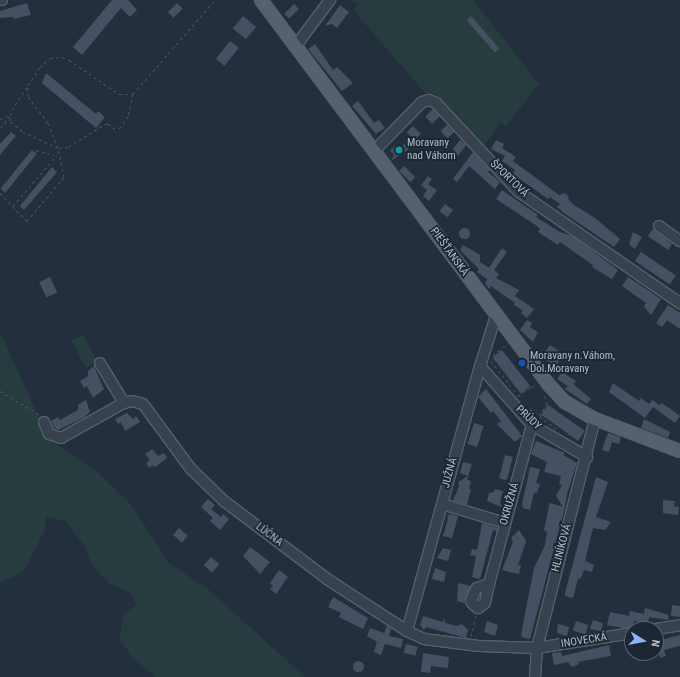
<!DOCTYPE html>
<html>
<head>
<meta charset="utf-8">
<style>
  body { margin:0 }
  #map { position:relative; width:680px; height:677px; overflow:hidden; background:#242f3e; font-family:"Roboto Condensed",sans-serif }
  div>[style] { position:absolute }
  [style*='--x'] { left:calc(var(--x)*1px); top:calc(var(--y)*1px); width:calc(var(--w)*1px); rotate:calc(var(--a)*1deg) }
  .green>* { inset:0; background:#263c3f; transform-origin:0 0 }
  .building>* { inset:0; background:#455162; transform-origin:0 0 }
  .round { border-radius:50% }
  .path>* { height:1px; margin-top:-0.5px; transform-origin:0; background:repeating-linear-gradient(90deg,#44595c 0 3px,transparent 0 6px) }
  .roads { filter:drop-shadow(1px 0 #565f6c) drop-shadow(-1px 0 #565f6c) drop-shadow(0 1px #565f6c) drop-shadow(0 -1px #565f6c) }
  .minor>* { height:10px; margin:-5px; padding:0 5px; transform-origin:5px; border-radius:5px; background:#38414e }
  .major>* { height:12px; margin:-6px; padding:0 6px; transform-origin:6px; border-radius:6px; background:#56606e }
  .dots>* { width:11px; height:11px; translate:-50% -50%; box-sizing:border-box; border:2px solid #1d2633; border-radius:50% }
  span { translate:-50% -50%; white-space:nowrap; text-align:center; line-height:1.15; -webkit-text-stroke:3.5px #1d2633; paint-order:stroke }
  .poi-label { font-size:11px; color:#b4bcc9 }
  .left { translate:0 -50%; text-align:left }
  .street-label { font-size:11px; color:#b4bcc9 }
  .north { position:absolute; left:624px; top:621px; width:40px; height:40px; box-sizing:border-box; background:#1d2633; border:1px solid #59626f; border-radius:50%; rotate:101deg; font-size:11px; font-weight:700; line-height:16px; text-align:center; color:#b4bcc9 }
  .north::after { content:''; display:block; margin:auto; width:14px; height:18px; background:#8ab4f8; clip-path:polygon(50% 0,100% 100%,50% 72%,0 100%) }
</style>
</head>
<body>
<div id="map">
  <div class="green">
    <i style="clip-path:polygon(351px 0,473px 0,539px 84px,506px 126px,500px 123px,483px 147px,435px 98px,425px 93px,354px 11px,357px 4px)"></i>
    <i style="clip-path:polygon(0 332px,49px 439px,97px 472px,132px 506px,169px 563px,209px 590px,305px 677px,156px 677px,134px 659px,119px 639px,124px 614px,136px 605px,131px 593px,110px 584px,92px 565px,84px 545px,65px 521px,46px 516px,44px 532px,24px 571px,0 583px)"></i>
    <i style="left:83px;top:335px;width:30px;height:13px;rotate:62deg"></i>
  </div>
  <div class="building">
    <i style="clip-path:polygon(112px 0,128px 0,137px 10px,130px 17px,121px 8px,82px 55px,73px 47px)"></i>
    <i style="clip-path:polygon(27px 3px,31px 15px,14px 19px,13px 17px,0 18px,0 11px)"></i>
    <i style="left:177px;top:3px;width:8px;height:13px;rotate:45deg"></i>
    <i style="left:294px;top:4px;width:7px;height:14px;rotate:45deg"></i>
    <i style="clip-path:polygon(340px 5px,349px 12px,337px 28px,332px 24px,325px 26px)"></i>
    <i style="left:243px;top:16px;width:17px;height:16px;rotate:40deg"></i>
    <i style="left:471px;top:16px;width:43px;height:6px;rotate:49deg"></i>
    <i style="left:230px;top:41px;width:11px;height:23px;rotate:38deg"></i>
    <i style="clip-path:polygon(315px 44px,333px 70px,337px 67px,353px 83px,342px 91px,308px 49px)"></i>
    <i style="clip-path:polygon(46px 73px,96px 114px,98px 111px,105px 117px,96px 128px,42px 83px)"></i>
    <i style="clip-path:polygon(358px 101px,374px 123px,379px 120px,385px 128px,376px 134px,352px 106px)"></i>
    <i style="left:433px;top:109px;width:10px;height:11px;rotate:45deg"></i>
    <i style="left:447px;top:125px;width:10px;height:9px;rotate:45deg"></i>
    <i style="left:413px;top:126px;width:11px;height:9px;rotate:45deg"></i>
    <i style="clip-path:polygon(11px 132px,16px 136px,0 155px,0 144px)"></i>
    <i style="clip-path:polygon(460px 140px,466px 145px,458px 156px,453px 149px)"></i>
    <i style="clip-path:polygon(496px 140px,504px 144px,502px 148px,516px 157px,513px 161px,559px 195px,565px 193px,569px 197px,568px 199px,574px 205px,595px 218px,620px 239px,614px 247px,564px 213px,557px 207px,560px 204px,550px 197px,548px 199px,513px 174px,515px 170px,502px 161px,505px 156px,491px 149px)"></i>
    <i style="clip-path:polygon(404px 144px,409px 149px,391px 161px,394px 155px,390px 151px,395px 145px,399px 149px)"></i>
    <i style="left:32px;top:150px;width:6px;height:50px;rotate:39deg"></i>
    <i style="clip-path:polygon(473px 152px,490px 170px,488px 172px,500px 182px,495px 189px,469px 166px,457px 182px,453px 179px)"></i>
    <i style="left:404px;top:166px;width:16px;height:7px;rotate:45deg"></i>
    <i style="clip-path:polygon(52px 167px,57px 172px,24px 210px,20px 206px)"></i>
    <i style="clip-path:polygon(428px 176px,432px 179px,428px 184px,437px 190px,429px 201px,423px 196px,427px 190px,421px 185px)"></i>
    <i style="clip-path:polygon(502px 190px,538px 215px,536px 217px,560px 232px,572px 236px,618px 270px,612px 279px,592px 267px,593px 265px,560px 242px,558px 245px,538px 232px,540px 229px,537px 226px,496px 199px)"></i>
    <i style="left:445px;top:204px;width:10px;height:9px;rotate:37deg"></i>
    <i class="round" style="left:458.5px;top:227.5px;width:11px;height:11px"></i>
    <i style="clip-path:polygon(653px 229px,672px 244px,668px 250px,648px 236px)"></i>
    <i style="clip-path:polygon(633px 232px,642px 237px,635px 249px,629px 244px)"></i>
    <i style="clip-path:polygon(463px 245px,480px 255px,480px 262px,489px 268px,502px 248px,507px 252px,494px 270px,499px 274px,496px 278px,519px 290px,515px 296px,534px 309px,527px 318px,521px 313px,523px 311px,513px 304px,515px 303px,491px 286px,489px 289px,485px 283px,487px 279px,477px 272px,479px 269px,460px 250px)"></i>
    <i style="left:641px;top:252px;width:42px;height:11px;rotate:34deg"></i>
    <i style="left:50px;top:277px;width:17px;height:12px;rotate:65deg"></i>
    <i style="clip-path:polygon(628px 277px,661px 299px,651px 315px,644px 307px,646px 303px,622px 286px)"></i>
    <i style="clip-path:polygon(668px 305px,680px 313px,680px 329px,667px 320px,662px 327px,656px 323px)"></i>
    <i style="clip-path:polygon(527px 320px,532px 323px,530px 327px,538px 332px,533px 342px,520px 330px)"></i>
    <i style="clip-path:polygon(550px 345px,563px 354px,554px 370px,548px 366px,550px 363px,541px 357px)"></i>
    <i style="left:502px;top:350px;width:46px;height:12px;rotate:52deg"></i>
    <i style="clip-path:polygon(94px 366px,104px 389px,93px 398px,87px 386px,84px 388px,80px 381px,88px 376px,88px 371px)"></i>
    <i style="clip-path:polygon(562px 372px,576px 381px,573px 384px,591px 399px,587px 404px,565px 389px,568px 386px,557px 379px)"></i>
    <i style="clip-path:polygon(613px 383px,639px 401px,641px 398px,649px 404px,652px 400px,660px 405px,662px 403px,680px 416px,675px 423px,653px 407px,645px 418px,609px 392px)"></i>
    <i style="clip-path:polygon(486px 389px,522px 436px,515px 442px,497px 424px,501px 421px,493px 411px,491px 413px,478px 397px)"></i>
    <i style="clip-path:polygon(86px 400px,90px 412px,83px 418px,58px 430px,54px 427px,51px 421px,58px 417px,60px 420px,78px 410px,78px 405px)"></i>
    <i style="left:548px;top:405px;width:45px;height:12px;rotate:35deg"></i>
    <i style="clip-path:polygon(127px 413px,133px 419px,136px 416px,140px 422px,125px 431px,121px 422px,118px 424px,115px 419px)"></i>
    <i style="clip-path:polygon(644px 419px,670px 432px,668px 438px,641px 428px)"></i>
    <i style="left:474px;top:423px;width:10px;height:22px;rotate:17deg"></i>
    <i style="clip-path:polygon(608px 433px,621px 437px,619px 444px,612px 442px,609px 452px,602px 450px)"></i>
    <i style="clip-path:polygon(536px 441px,565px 453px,563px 455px,577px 463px,567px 494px,565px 507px,530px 639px,521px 637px,523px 624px,534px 568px,545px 545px,547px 532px,544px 530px,549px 506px,550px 503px,563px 507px,556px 496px,562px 485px,559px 484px,561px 476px,544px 472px,547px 462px,531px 454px)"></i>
    <i style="clip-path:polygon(152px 449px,158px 456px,164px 453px,167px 458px,155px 467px,153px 465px,149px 468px,146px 463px,150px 460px,145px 454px)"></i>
    <i style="left:505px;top:455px;width:8px;height:24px;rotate:14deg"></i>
    <i style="clip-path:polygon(463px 462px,472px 464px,467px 480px,471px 481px,469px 489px,471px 489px,467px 505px,453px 501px,459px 486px,458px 482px,468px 476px,460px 473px)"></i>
    <i style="clip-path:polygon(530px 467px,540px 469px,536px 483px,540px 484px,537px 493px,534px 493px,530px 510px,523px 508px,522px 504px)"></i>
    <i style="clip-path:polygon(596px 477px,608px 482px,596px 517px,611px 522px,605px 530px,593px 528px,585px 561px,594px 565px,592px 572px,584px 570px,581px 578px,578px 579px,573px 598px,565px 596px,565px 593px)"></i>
    <i style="clip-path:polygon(495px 489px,503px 491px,500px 502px,502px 507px,487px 501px,489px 493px,494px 492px)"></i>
    <i style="clip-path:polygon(208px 499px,215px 505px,211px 509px,221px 517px,223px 514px,229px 519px,220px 530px,210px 521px,213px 518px,201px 507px)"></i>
    <i style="clip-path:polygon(663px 500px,675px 501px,674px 506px,679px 507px,678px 515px,663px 513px)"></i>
    <i style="clip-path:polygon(450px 514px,458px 516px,452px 538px,443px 536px,448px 519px,447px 516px)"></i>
    <i style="clip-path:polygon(482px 523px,498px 528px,497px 531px,493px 530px,480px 579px,472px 577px,476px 556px,470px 555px,472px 549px,477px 550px)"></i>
    <i style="left:179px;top:528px;width:12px;height:9px;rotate:42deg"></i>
    <i style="clip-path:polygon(519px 530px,526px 541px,518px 565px,521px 565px,519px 574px,502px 570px,513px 542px,511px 538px)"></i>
    <i style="clip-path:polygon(250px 547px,270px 562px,260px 574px,243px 556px)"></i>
    <i style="clip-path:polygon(443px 548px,451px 550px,448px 561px,437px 558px)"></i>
    <i style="left:211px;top:557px;width:11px;height:11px;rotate:41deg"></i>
    <i style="clip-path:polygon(435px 568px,446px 572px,444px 582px,432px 579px)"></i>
    <i style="clip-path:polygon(279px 570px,288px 577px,276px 594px,270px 589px,273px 586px,270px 583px)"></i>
    <i style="clip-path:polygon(458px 583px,471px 586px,464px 603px,457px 601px)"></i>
    <i style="clip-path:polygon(333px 597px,368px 618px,363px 629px,339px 617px,341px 613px,328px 607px)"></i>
    <i style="clip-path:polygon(672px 605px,680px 606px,680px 617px,671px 616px)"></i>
    <i style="clip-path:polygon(645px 608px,669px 615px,668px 620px,649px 617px,648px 624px,634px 621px,633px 627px,624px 628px,607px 625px,610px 612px,629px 616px,630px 611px,644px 614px)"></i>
    <i style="clip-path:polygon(423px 616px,442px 622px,444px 619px,445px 623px,457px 626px,462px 624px,468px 630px,466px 638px,426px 627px,424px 630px,420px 625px)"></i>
    <i style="clip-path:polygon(593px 620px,603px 623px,601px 631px,590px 629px)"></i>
    <i style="clip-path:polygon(487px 621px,498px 625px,495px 636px,484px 632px)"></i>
    <i style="left:576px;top:621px;width:13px;height:10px;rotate:18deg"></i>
    <i style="clip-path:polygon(558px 624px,569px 627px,567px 636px,557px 633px)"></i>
    <i style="clip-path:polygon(387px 626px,391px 629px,389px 636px,403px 639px,401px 648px,385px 644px,381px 655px,374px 652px,377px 642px,367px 636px,370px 628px,384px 633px)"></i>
    <i style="clip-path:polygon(656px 635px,660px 635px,661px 640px,680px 635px,680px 646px,664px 650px,666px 656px,660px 658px,659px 653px,656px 654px)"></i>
    <i style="left:406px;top:644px;width:12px;height:9px;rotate:14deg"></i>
    <i style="clip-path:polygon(609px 645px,611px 656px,578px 662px,579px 664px,572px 667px,568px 662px,554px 665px,552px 653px,561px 652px,562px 656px)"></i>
    <i style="clip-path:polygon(423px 653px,449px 657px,448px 668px,431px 666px,430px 673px,421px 672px)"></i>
    <i class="round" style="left:352.5px;top:660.5px;width:11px;height:11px"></i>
  </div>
  <div class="path">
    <i style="--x:133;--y:94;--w:23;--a:103"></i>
    <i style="--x:128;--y:116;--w:13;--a:122"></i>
    <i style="--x:121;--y:127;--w:6;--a:162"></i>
    <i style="--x:115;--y:129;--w:10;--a:-143"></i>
    <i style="--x:107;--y:123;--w:46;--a:148.4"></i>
    <i style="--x:68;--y:147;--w:10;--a:174"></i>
    <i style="--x:58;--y:148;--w:40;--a:-155"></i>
    <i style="--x:22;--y:131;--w:16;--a:-140"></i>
    <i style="--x:10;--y:121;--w:11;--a:-80"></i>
    <i style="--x:12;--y:110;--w:30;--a:-57"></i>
    <i style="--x:28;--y:85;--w:22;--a:-56"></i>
    <i style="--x:40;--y:67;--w:13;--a:-42"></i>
    <i style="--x:50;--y:58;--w:12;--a:-5"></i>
    <i style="--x:62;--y:57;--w:8;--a:23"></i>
    <i style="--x:69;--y:60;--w:60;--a:34.2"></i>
    <i style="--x:119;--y:94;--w:14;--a:0"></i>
    <i style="--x:133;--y:94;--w:125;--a:-48.9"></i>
    <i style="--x:0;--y:119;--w:10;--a:-17"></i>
    <i style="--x:10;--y:116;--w:16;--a:128"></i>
    <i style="--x:36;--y:150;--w:19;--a:16"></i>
    <i style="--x:0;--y:193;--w:39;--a:46"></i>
    <i style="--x:27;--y:221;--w:57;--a:-49.9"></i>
    <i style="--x:64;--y:177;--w:30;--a:-102"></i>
    <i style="--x:58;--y:148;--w:27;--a:-112"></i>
    <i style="--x:48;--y:123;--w:34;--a:-127"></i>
    <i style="--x:28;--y:96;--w:10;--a:-90"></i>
    <i style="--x:13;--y:206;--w:67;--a:-49.2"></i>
    <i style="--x:493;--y:355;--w:16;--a:-38"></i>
    <i style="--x:491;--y:361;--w:41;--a:52"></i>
    <i style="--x:0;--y:391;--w:47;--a:31"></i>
    <i style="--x:518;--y:396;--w:16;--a:-35"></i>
    <i style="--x:531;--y:387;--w:6;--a:-9"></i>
    <i style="--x:530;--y:409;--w:35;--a:37"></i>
    <i style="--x:539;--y:416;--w:14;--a:-56"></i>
    <i style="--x:547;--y:404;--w:10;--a:-107"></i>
    <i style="--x:471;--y:636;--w:21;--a:-76"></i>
  </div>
  <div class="roads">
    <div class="minor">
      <i style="--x:0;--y:0;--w:2;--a:0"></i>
      <i style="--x:295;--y:47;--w:59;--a:-53.3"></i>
      <i style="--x:374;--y:151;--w:69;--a:-45.6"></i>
      <i style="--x:422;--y:102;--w:7;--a:-16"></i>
      <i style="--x:429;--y:100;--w:8;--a:23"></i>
      <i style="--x:436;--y:103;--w:122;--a:47"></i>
      <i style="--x:519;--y:192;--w:196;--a:34.6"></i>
      <i style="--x:659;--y:226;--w:26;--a:36"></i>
      <i style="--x:100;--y:363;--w:47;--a:59"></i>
      <i style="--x:480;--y:366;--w:79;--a:48.6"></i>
      <i style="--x:532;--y:425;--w:64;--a:30.2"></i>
      <i style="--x:44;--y:422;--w:13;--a:67"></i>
      <i style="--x:49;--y:434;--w:13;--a:18"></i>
      <i style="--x:61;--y:438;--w:72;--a:-29.1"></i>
      <i style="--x:124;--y:403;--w:8;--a:-14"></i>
      <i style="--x:132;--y:401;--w:11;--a:15"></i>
      <i style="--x:143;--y:404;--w:81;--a:53.6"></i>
      <i style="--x:191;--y:469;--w:46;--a:44.1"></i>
      <i style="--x:224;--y:501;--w:129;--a:37.1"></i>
      <i style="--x:327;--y:579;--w:95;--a:33"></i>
      <i style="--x:407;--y:631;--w:19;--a:25"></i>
      <i style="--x:424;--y:639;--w:55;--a:7.3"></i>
      <i style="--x:479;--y:646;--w:58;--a:2"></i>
      <i style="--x:537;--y:648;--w:96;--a:-9"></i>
      <i style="--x:442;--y:504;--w:66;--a:16.8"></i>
      <i style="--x:489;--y:584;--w:19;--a:102"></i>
      <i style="--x:485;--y:603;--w:9;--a:144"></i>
      <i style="--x:478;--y:608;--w:5;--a:-143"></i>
      <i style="--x:474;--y:605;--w:5;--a:-127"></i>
      <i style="--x:471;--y:601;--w:9;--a:-69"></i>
      <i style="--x:474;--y:593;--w:6;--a:-59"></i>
      <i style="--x:477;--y:588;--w:13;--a:-18"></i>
      <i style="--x:489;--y:584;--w:165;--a:-74.9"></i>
      <i style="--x:656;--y:629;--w:24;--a:-9"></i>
      <i style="--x:407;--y:631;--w:275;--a:-74.6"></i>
      <i style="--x:480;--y:366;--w:52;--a:-72.3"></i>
      <i style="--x:535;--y:677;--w:29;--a:-86"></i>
      <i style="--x:537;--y:648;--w:236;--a:-75.8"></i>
    </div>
    <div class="major">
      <i style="--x:261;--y:0;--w:481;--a:53.2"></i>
      <i style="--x:549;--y:385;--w:23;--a:47"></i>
      <i style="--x:565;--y:402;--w:34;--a:30"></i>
      <i style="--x:595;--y:419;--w:91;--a:20.6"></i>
    </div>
  </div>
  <div class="dots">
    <i style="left:399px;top:150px;background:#0f9aa8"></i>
    <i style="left:522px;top:363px;background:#1a4fb4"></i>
  </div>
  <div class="poi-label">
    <span class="left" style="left:407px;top:150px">Moravany<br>nad Váhom</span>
    <span class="left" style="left:530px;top:363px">Moravany n.Váhom,<br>Dol.Moravany</span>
  </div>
  <div class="street-label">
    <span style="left:509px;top:179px;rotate:44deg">ŠPORTOVÁ</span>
    <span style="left:449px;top:252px;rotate:54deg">PIEŠŤANSKÁ</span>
    <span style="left:528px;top:418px;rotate:43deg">PRÚDY</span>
    <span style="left:450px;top:473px;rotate:-75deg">JUŽNÁ</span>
    <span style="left:510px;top:504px;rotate:-74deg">OKRUŽNÁ</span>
    <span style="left:269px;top:535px;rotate:37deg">LÚČNA</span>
    <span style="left:562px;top:548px;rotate:-75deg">HLINÍKOVÁ</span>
    <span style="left:584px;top:641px;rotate:-9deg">INOVECKÁ</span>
  </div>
  <div class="north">N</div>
</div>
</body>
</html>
